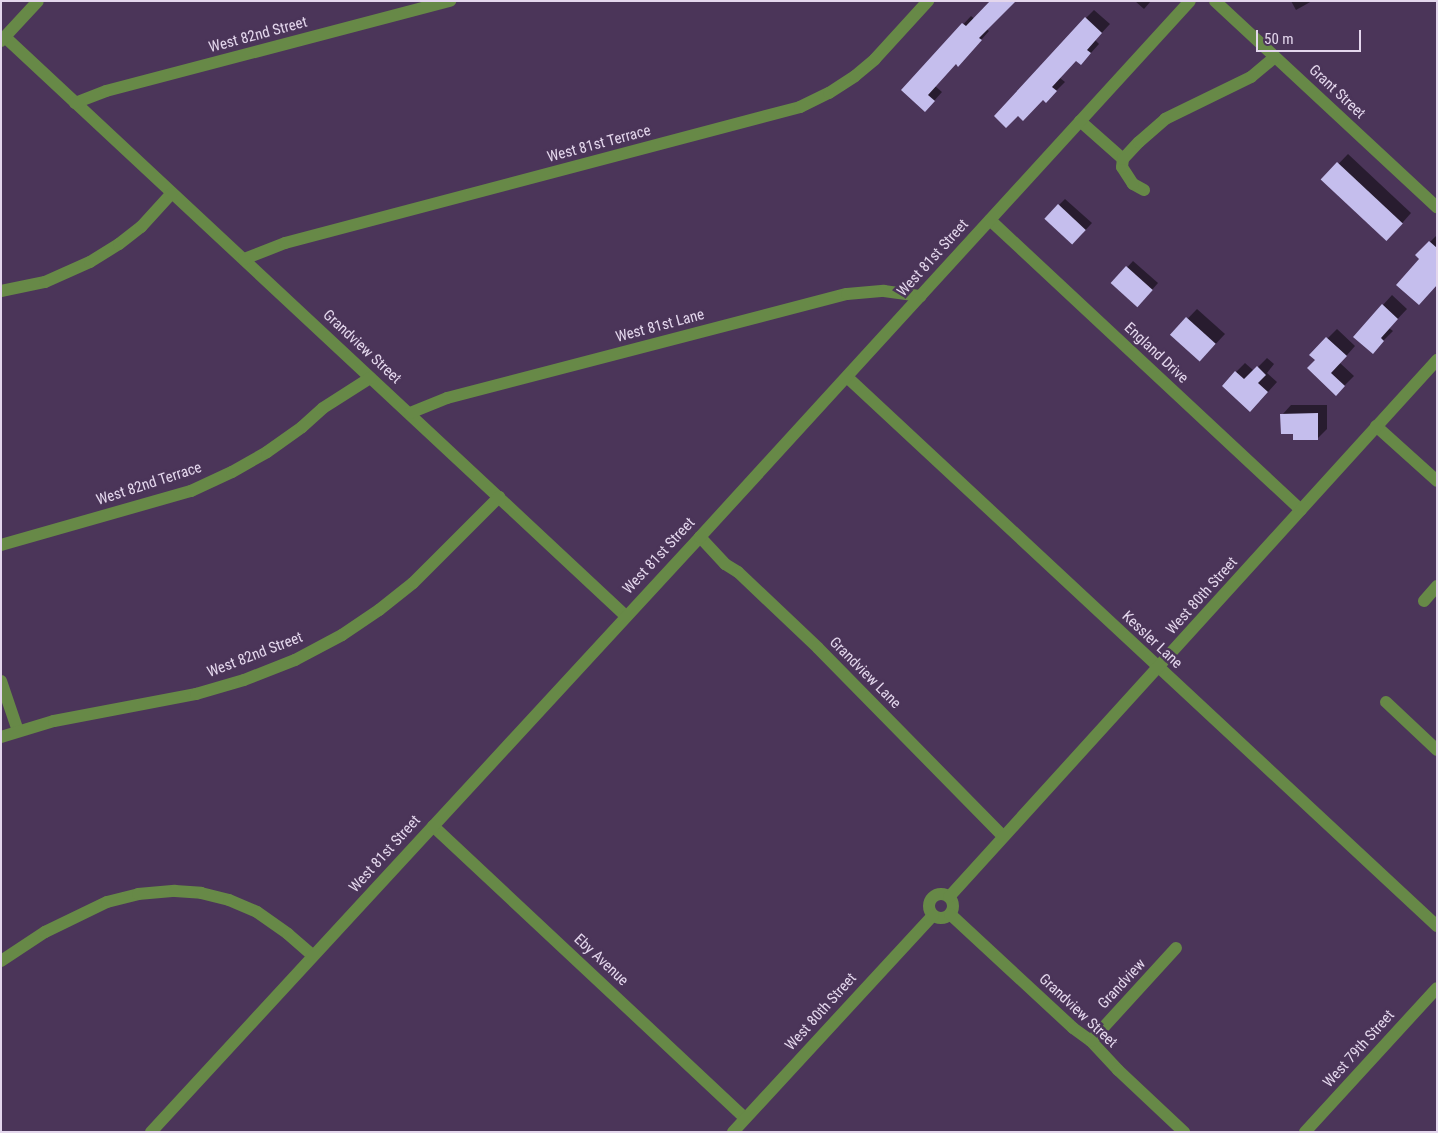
<!DOCTYPE html>
<html>
<head>
<meta charset="utf-8">
<style>
  body { margin:0 }
  #map { position:relative; width:1438px; height:1133px; overflow:hidden; background:#4b3559; font-family:"Roboto Condensed",sans-serif }
  div>[style] { position:absolute }
  [style*='--x'] { left:calc(var(--x)*1px); top:calc(var(--y)*1px); width:calc(var(--w)*1px); rotate:calc(var(--a)*1deg) }
  .shadow>* { inset:0; background:#0007 }
  .building>* { inset:0; background:#c5beed; transform-origin:0 0 }
  .minor>* { height:12px; margin:-6px; padding:0 6px; transform-origin:6px; border-radius:6px; background:#678947 }
  .minor>.ring { margin:-6px; padding:0; box-sizing:content-box; background:none; border:12px solid #678947; border-radius:50% }
  span { translate:-50% -50%; white-space:nowrap; text-align:center; line-height:1.15; -webkit-text-stroke:5px #4b3559; paint-order:stroke }
  .street-label { font-size:15px; color:#e4d7ed }
  .frame { position:absolute; inset:0; border:2px solid #e4d7ed; pointer-events:none }
  .scale { position:absolute; left:1256px; top:30px; width:105px; height:22px; box-sizing:border-box; border:2px solid #e4d7ed; border-top:0; padding-left:6px; font-size:15px; line-height:18px; white-space:nowrap; color:#e4d7ed; -webkit-text-stroke:4px #4b3559; paint-order:stroke }
</style>
</head>
<body>
<div id="map">
  <div class="shadow">
    <i style="clip-path:polygon(1135px 1px,1151px 1px,1144px 9px)"></i>
    <i style="clip-path:polygon(1291px 1px,1312px 1px,1296px 10px)"></i>
    <i style="clip-path:polygon(1094px 10px,1110px 24px,1095px 40px,1099px 44px,1089px 55px,1076px 59px,1060px 78px,1065px 82px,1046px 101px,1043px 98px,1086px 18px)"></i>
    <i style="clip-path:polygon(971px 16px,989px 31px,966px 57px,956px 63px,935px 86px,942px 92px,933px 102px,902px 90px)"></i>
    <i style="clip-path:polygon(1348px 154px,1411px 213px,1396px 230px,1323px 180px)"></i>
    <i style="clip-path:polygon(1065px 199px,1092px 223px,1079px 237px,1059px 205px)"></i>
    <i style="clip-path:polygon(1437px 235px,1437px 284px,1417px 255px)"></i>
    <i style="clip-path:polygon(1133px 261px,1158px 283px,1144px 299px,1113px 283px)"></i>
    <i style="clip-path:polygon(1392px 295px,1407px 309px,1389px 328px,1393px 331px,1372px 352px,1383px 305px)"></i>
    <i style="clip-path:polygon(1197px 309px,1225px 334px,1209px 351px,1172px 335px)"></i>
    <i style="clip-path:polygon(1337px 329px,1355px 346px,1340px 363px,1354px 376px,1336px 394px,1317px 360px,1311px 355px)"></i>
    <i style="clip-path:polygon(1267px 358px,1274px 364px,1267px 373px,1277px 382px,1260px 401px,1236px 372px,1245px 363px,1254px 371px)"></i>
    <i style="clip-path:polygon(1291px 405px,1327px 405px,1327px 429px,1318px 438px,1294px 433px,1282px 415px)"></i>
  </div>
  <div class="building">
    <i style="clip-path:polygon(990px 1px,1016px 1px,979px 38px,982px 40px,958px 67px,956px 64px,928px 95px,935px 101px,925px 112px,901px 90px,962px 23px,966px 26px)"></i>
    <i style="clip-path:polygon(1085px 17px,1102px 33px,1087px 50px,1091px 53px,1081px 65px,1076px 61px,1052px 87px,1057px 91px,1046px 103px,1043px 100px,1023px 121px,1018px 116px,1006px 128px,994px 116px)"></i>
    <i style="left:1337px;top:162px;width:90px;height:24px;rotate:43deg"></i>
    <i style="left:1058px;top:204px;width:38px;height:20px;rotate:43deg"></i>
    <i style="clip-path:polygon(1429px 241px,1437px 248px,1437px 285px,1419px 305px,1396px 285px,1419px 259px,1415px 255px)"></i>
    <i style="left:1126px;top:266px;width:36px;height:23px;rotate:42deg"></i>
    <i style="clip-path:polygon(1382px 304px,1398px 319px,1381px 338px,1384px 341px,1373px 354px,1353px 337px)"></i>
    <i style="left:1186px;top:317px;width:40px;height:24px;rotate:42deg"></i>
    <i style="clip-path:polygon(1326px 337px,1347px 356px,1331px 373px,1345px 386px,1336px 396px,1307px 368px,1315px 360px,1309px 355px)"></i>
    <i style="clip-path:polygon(1257px 366px,1266px 375px,1258px 383px,1268px 392px,1250px 412px,1222px 386px,1235px 371px,1244px 379px)"></i>
    <i style="clip-path:polygon(1318px 413px,1318px 440px,1293px 440px,1293px 434px,1281px 434px,1280px 414px)"></i>
  </div>
  <div class="minor">
    <i style="--x:1215;--y:1;--w:303;--a:42.9"></i>
    <i style="--x:5;--y:37;--w:849;--a:43"></i>
    <i style="--x:1;--y:41;--w:54;--a:-47.2"></i>
    <i style="--x:75;--y:103;--w:33;--a:-21"></i>
    <i style="--x:106;--y:91;--w:356;--a:-14.7"></i>
    <i style="--x:1080;--y:121;--w:57;--a:41.5"></i>
    <i style="--x:1144;--y:190;--w:13;--a:-151"></i>
    <i style="--x:1133;--y:184;--w:20;--a:-123"></i>
    <i style="--x:1122;--y:167;--w:8;--a:-83"></i>
    <i style="--x:1123;--y:159;--w:23;--a:-47"></i>
    <i style="--x:1139;--y:142;--w:35;--a:-41"></i>
    <i style="--x:1165;--y:119;--w:96;--a:-26"></i>
    <i style="--x:1251;--y:77;--w:31;--a:-40"></i>
    <i style="--x:990;--y:220;--w:425;--a:43"></i>
    <i style="--x:244;--y:259;--w:44;--a:-21.3"></i>
    <i style="--x:285;--y:243;--w:533;--a:-14.79"></i>
    <i style="--x:800;--y:107;--w:32;--a:-26"></i>
    <i style="--x:829;--y:93;--w:31;--a:-33"></i>
    <i style="--x:855;--y:76;--w:26;--a:-40"></i>
    <i style="--x:875;--y:59;--w:79;--a:-47.6"></i>
    <i style="--x:1;--y:291;--w:45;--a:-11.6"></i>
    <i style="--x:45;--y:282;--w:49;--a:-24"></i>
    <i style="--x:90;--y:262;--w:34;--a:-32"></i>
    <i style="--x:119;--y:244;--w:28;--a:-38"></i>
    <i style="--x:141;--y:227;--w:45;--a:-47.7"></i>
    <i style="--x:847;--y:377;--w:806;--a:42.94"></i>
    <i style="--x:410;--y:413;--w:40;--a:-22"></i>
    <i style="--x:447;--y:398;--w:413;--a:-14.6"></i>
    <i style="--x:847;--y:294;--w:37;--a:-5"></i>
    <i style="--x:884;--y:291;--w:37;--a:8"></i>
    <i style="--x:1376;--y:426;--w:82;--a:42"></i>
    <i style="--x:700;--y:537;--w:37;--a:47"></i>
    <i style="--x:725;--y:564;--w:15;--a:32"></i>
    <i style="--x:738;--y:572;--w:110;--a:43.5"></i>
    <i style="--x:818;--y:648;--w:264;--a:45.5"></i>
    <i style="--x:1;--y:545;--w:198;--a:-15.9"></i>
    <i style="--x:191;--y:491;--w:45;--a:-24.9"></i>
    <i style="--x:232;--y:472;--w:40;--a:-29.7"></i>
    <i style="--x:267;--y:452;--w:43;--a:-35.5"></i>
    <i style="--x:302;--y:427;--w:28;--a:-42"></i>
    <i style="--x:323;--y:408;--w:56;--a:-32.6"></i>
    <i style="--x:1424;--y:601;--w:20;--a:-49"></i>
    <i style="--x:1;--y:681;--w:53;--a:71.2"></i>
    <i style="--x:1386;--y:702;--w:70;--a:43.3"></i>
    <i style="--x:1;--y:737;--w:55;--a:-16.8"></i>
    <i style="--x:54;--y:721;--w:145;--a:-10.8"></i>
    <i style="--x:196;--y:694;--w:50;--a:-16.3"></i>
    <i style="--x:244;--y:680;--w:55;--a:-21.4"></i>
    <i style="--x:295;--y:660;--w:53;--a:-28"></i>
    <i style="--x:342;--y:635;--w:45;--a:-34"></i>
    <i style="--x:379;--y:610;--w:43;--a:-38.5"></i>
    <i style="--x:413;--y:583;--w:122;--a:-45"></i>
    <i style="--x:433;--y:826;--w:427;--a:43.1"></i>
    <i class="ring" style="left:929px;top:894px;width:12px;height:12px"></i>
    <i style="--x:949;--y:897;--w:726;--a:-47.74"></i>
    <i style="--x:950;--y:914;--w:168;--a:42.8"></i>
    <i style="--x:1073;--y:1028;--w:22;--a:36"></i>
    <i style="--x:1091;--y:1041;--w:40;--a:47"></i>
    <i style="--x:1118;--y:1070;--w:91;--a:43.2"></i>
    <i style="--x:1;--y:961;--w:53;--a:-33.4"></i>
    <i style="--x:45;--y:932;--w:69;--a:-25.8"></i>
    <i style="--x:107;--y:902;--w:32;--a:-14"></i>
    <i style="--x:138;--y:894;--w:37;--a:-5"></i>
    <i style="--x:175;--y:891;--w:26;--a:4"></i>
    <i style="--x:201;--y:893;--w:29;--a:14"></i>
    <i style="--x:229;--y:900;--w:30;--a:23"></i>
    <i style="--x:257;--y:912;--w:38;--a:35"></i>
    <i style="--x:288;--y:934;--w:33;--a:41"></i>
    <i style="--x:1091;--y:1041;--w:126;--a:-47.6"></i>
    <i style="--x:151;--y:1132;--w:810;--a:-47.3"></i>
    <i style="--x:700;--y:537;--w:726;--a:-47.57"></i>
    <i style="--x:733;--y:1132;--w:295;--a:-47.3"></i>
    <i style="--x:1305;--y:1132;--w:195;--a:-47.5"></i>
  </div>
  <div class="street-label">
    <span style="left:258px;top:35px;rotate:-15deg">West 82nd Street</span>
    <span style="left:1337px;top:92px;rotate:43deg">Grant Street</span>
    <span style="left:599px;top:144px;rotate:-15deg">West 81st Terrace</span>
    <span style="left:933px;top:258px;rotate:-48deg">West 81st Street</span>
    <span style="left:660px;top:326px;rotate:-15deg">West 81st Lane</span>
    <span style="left:362px;top:347px;rotate:43deg">Grandview Street</span>
    <span style="left:1156px;top:353px;rotate:43deg">England Drive</span>
    <span style="left:149px;top:484px;rotate:-18deg">West 82nd Terrace</span>
    <span style="left:659px;top:556px;rotate:-47deg">West 81st Street</span>
    <span style="left:1202px;top:596px;rotate:-48deg">West 80th Street</span>
    <span style="left:1152px;top:640px;rotate:43deg">Kessler Lane</span>
    <span style="left:255px;top:655px;rotate:-21deg">West 82nd Street</span>
    <span style="left:865px;top:673px;rotate:45deg">Grandview Lane</span>
    <span style="left:385px;top:854px;rotate:-48deg">West 81st Street</span>
    <span style="left:601px;top:960px;rotate:43deg">Eby Avenue</span>
    <span style="left:1122px;top:984px;rotate:-47deg">Grandview</span>
    <span style="left:1078px;top:1011px;rotate:43deg">Grandview Street</span>
    <span style="left:821px;top:1012px;rotate:-48deg">West 80th Street</span>
    <span style="left:1359px;top:1049px;rotate:-48deg">West 79th Street</span>
  </div>
  <div class="frame"></div>
  <div class="scale">50 m</div>
</div>
</body>
</html>
